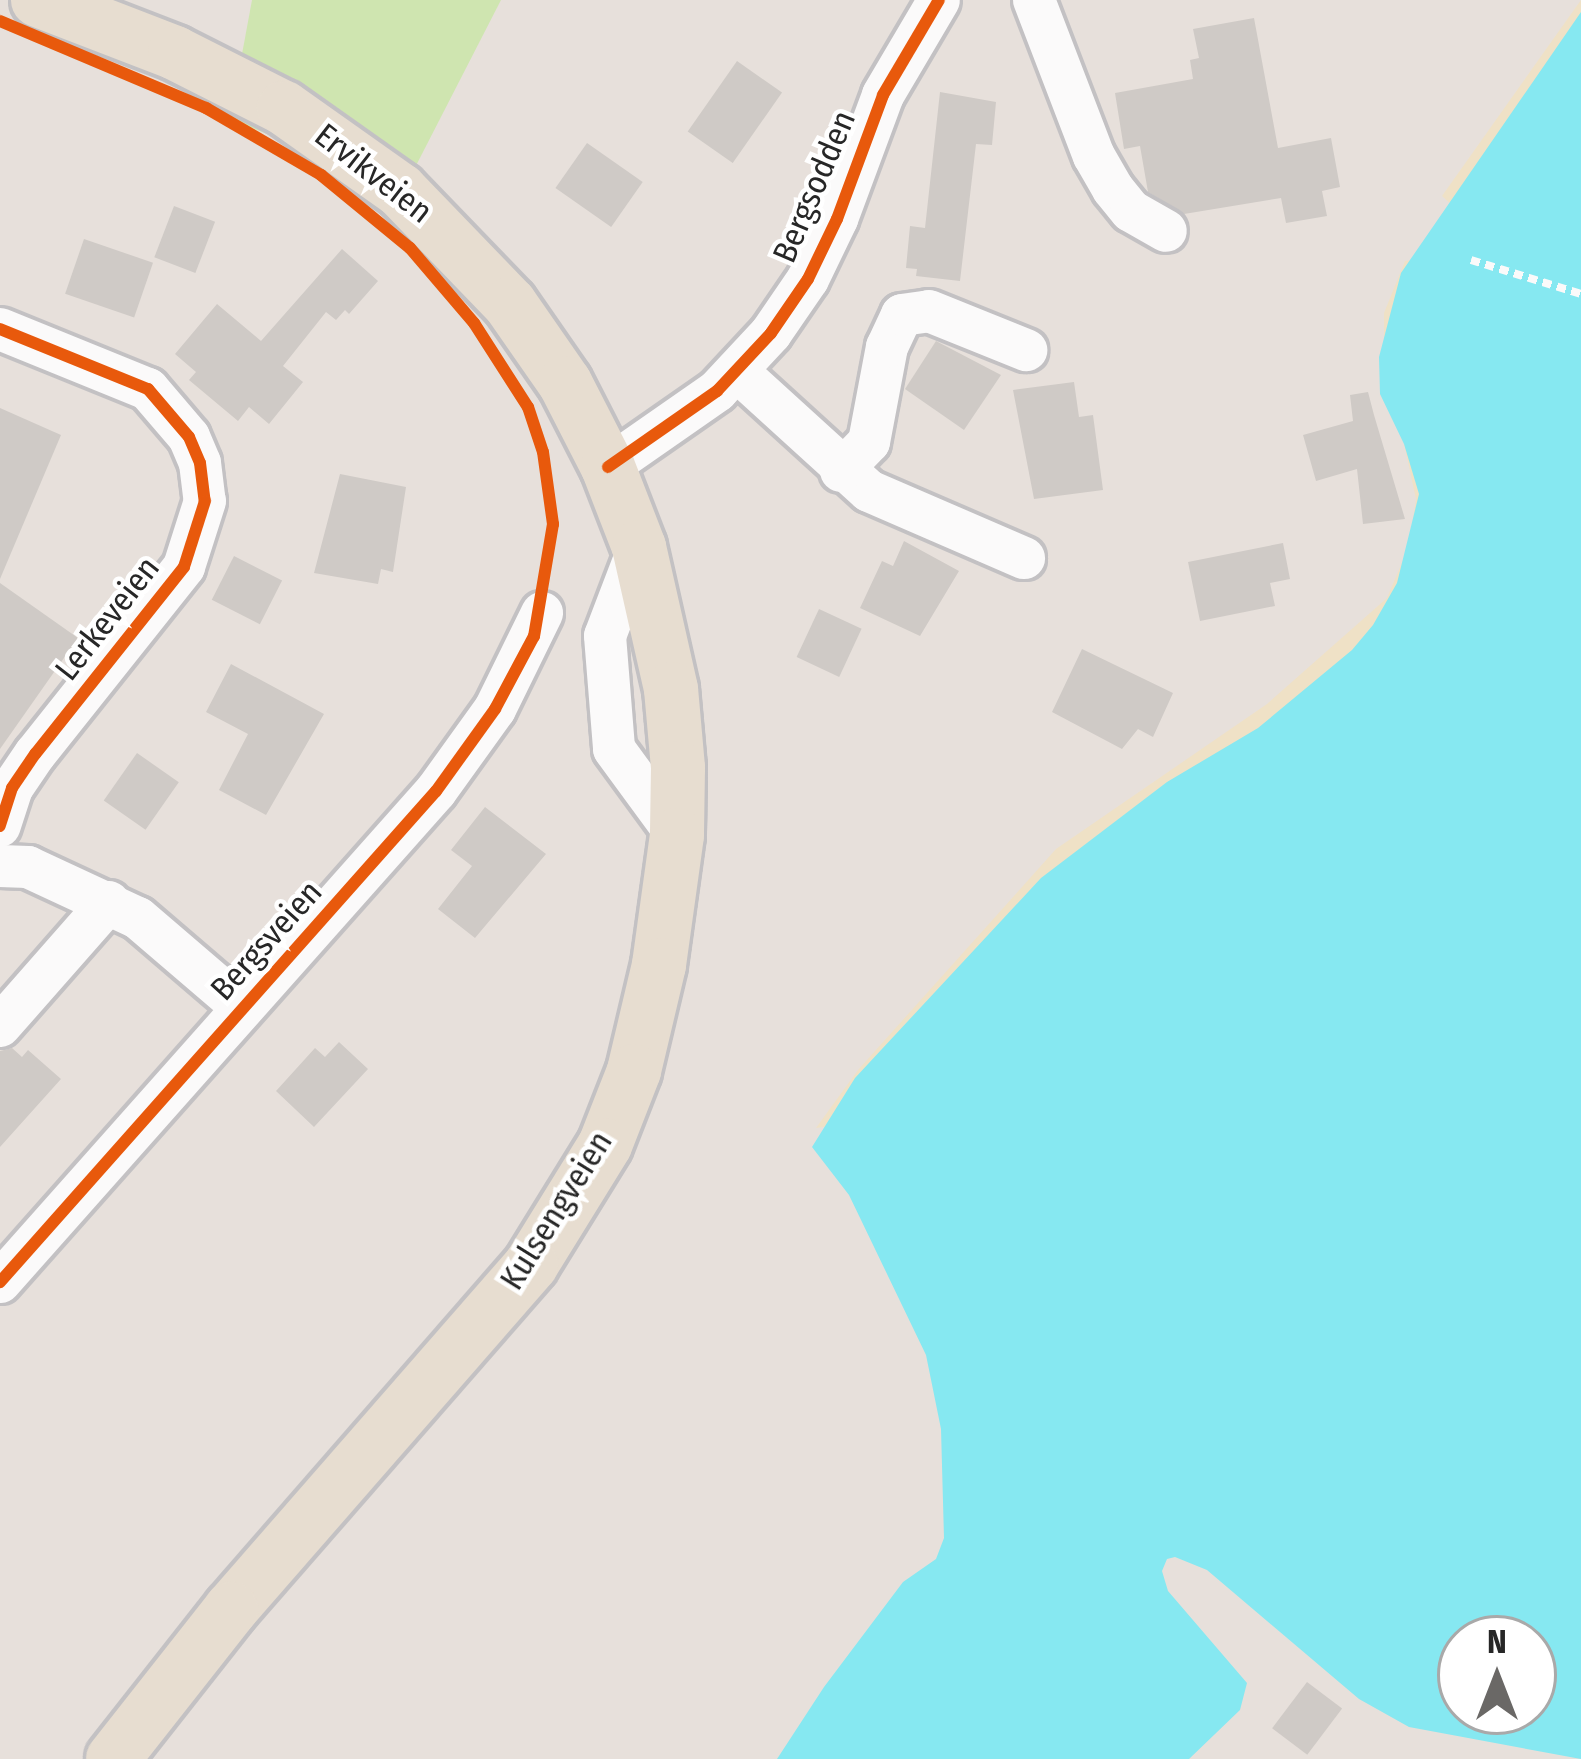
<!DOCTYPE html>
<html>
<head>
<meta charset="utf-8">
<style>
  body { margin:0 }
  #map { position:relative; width:1581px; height:1759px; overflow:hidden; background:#e7e0db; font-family:"Fira Sans Condensed",sans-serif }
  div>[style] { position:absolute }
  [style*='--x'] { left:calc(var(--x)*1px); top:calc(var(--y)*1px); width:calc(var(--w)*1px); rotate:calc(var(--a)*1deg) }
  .green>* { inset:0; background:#cfe5b0 }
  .sand>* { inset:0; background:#efe1c6 }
  .water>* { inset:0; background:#86e8f1 }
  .building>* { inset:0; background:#cfcac6; transform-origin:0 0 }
  .path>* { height:8px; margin-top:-4px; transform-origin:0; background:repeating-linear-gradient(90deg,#fbfafa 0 9px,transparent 0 15px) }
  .roads { filter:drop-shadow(3px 0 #c3c1c3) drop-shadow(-3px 0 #c3c1c3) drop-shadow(0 3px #c3c1c3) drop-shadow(0 -3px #c3c1c3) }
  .minor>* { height:42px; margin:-21px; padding:0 21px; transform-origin:21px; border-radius:21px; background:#fbfafa }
  .major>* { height:54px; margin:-27px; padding:0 27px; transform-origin:27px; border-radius:27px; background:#e7ddd0 }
  .cycleway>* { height:12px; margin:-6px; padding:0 6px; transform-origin:6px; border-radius:6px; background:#e8590c }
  span { translate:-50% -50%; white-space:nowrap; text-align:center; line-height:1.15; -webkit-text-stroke:9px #fff; paint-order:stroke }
  .street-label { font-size:33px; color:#272727 }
  .north { position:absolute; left:1437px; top:1615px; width:120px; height:120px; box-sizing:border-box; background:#fff; border:3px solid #a9a9a9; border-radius:50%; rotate:0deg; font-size:33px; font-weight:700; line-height:48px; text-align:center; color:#272727 }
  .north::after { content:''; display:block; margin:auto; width:42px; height:54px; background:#6a6866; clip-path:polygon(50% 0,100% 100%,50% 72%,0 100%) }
</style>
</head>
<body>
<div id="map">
  <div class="green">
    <i style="clip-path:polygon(252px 0,501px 0,404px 189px,230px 119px)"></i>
  </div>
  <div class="sand">
    <i style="clip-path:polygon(1581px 0,1581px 57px,1462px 214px,1442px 196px)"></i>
    <i style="clip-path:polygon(1423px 259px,1435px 579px,853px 1123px,816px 1128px,858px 1070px,1056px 849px,1267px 704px,1387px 598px,1409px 546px,1416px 499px,1384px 351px,1384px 313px,1405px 261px)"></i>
  </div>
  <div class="water">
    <i style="clip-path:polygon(evenodd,1581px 12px,1581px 1759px,1409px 1727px,1359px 1699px,1207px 1570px,1175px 1557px,1167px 1559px,1162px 1571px,1168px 1591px,1247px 1683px,1240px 1710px,1189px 1759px,777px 1759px,824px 1687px,903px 1582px,936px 1559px,944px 1538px,941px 1429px,926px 1355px,849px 1195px,812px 1147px,855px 1078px,1041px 878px,1167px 782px,1258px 728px,1352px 650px,1373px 625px,1397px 583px,1419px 494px,1404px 444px,1380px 394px,1379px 357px,1401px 273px,1581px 12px,1461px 1639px,1533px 1639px,1533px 1711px,1461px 1711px,1461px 1639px)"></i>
  </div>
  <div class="building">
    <i style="clip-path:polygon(1254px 18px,1278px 148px,1331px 138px,1340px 187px,1322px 191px,1327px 216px,1286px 223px,1281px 198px,1184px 214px,1148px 192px,1140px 146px,1124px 149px,1115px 93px,1193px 79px,1190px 60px,1199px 58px,1193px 29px)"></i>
    <i style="left:737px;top:61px;width:55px;height:86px;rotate:35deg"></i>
    <i style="clip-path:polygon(940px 92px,996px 102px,992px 145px,976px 144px,960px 281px,916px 276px,917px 269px,906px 268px,910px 226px,925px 228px)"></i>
    <i style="left:587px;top:143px;width:68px;height:55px;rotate:35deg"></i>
    <i style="left:174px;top:206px;width:44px;height:55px;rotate:21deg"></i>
    <i style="left:84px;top:239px;width:73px;height:58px;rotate:19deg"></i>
    <i style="clip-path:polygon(342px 249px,378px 281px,349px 314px,345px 310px,336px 320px,326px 312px,283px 366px,303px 382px,269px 424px,249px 407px,238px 421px,189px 380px,196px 372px,175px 354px,217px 304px,261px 341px)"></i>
    <i style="clip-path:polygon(936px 341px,1001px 375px,964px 430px,905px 389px)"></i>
    <i style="clip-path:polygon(1074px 382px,1079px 417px,1093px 415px,1103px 490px,1034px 499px,1013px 390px)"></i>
    <i style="clip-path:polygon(1368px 392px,1374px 415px,1405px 519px,1363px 524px,1357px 469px,1316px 481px,1303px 435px,1353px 421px,1350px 395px)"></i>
    <i style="clip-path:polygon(0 408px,61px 435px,0 579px)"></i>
    <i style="clip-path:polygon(340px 474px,406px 487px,393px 572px,381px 569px,378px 584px,314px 573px)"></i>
    <i style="clip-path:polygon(904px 541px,959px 571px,920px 636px,860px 608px,882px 561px,893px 566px)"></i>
    <i style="clip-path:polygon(1283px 543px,1290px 579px,1270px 583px,1275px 606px,1200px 621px,1188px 562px)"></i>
    <i style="left:234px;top:556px;width:54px;height:49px;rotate:27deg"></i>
    <i style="clip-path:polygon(0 583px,78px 638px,0 749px)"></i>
    <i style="left:819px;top:609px;width:47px;height:53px;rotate:25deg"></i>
    <i style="clip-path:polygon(1082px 649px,1173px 693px,1153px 737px,1138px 729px,1122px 749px,1052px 712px)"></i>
    <i style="clip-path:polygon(231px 664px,324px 714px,266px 815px,219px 790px,248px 734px,206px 712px)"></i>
    <i style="left:137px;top:753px;width:51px;height:58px;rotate:35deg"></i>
    <i style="clip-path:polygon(485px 807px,546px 854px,475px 938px,438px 909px,472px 866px,451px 850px)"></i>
    <i style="clip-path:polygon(339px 1042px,368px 1069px,314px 1127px,276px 1091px,315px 1048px,325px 1057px)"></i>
    <i style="clip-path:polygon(12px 1048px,22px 1057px,28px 1050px,61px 1079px,0 1147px,0 1051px)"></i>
    <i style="left:1307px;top:1682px;width:44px;height:58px;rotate:37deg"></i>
  </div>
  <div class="path">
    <i style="--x:1471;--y:260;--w:115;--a:17.2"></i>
  </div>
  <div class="roads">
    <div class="minor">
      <i style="--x:1034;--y:0;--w:167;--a:69"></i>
      <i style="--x:1094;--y:156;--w:38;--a:60"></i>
      <i style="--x:1113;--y:189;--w:28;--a:51"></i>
      <i style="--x:1131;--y:211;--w:40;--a:29.7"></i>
      <i style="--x:0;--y:329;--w:160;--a:22.1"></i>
      <i style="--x:148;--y:389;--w:63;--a:49.5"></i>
      <i style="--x:189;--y:437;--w:28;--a:67"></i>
      <i style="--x:200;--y:463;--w:38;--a:83"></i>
      <i style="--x:205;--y:501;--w:69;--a:107.7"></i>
      <i style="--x:184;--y:567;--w:239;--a:128.5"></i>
      <i style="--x:35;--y:754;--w:41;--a:124.1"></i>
      <i style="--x:12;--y:788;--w:40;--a:108"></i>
      <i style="--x:737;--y:371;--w:178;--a:42.3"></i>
      <i style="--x:869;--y:491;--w:169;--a:23.4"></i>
      <i style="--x:608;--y:467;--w:133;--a:-34.9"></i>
      <i style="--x:717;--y:391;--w:79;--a:-47"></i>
      <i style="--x:771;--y:333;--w:65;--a:-55.6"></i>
      <i style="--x:808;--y:279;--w:67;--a:-64.2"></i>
      <i style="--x:837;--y:219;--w:132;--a:-69.6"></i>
      <i style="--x:883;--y:95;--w:110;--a:-59.5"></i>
      <i style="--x:841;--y:471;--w:40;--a:-46"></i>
      <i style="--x:869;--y:442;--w:97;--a:-79.3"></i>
      <i style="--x:887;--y:347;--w:35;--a:-65"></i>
      <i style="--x:902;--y:315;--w:27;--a:-8"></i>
      <i style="--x:929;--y:311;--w:105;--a:21.9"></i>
      <i style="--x:639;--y:547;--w:95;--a:110.9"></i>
      <i style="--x:605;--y:636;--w:113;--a:85.4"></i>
      <i style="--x:614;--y:749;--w:107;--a:53.8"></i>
      <i style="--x:0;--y:866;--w:28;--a:2"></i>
      <i style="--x:28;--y:867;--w:121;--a:24.9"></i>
      <i style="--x:138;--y:918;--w:138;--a:40.6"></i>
      <i style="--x:0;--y:1026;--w:165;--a:-48.7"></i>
      <i style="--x:0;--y:1282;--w:657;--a:-48.4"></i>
      <i style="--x:436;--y:791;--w:101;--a:-54.3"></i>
      <i style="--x:495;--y:709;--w:107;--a:-63.9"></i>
    </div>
    <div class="major">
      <i style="--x:38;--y:0;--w:147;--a:21.1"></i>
      <i style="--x:175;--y:53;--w:122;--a:26.8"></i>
      <i style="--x:284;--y:108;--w:142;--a:35.3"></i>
      <i style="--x:400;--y:190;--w:158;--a:46"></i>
      <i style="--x:510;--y:304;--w:96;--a:55.2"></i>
      <i style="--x:565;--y:383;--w:94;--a:62.9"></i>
      <i style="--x:608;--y:467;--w:86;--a:68.8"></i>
      <i style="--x:639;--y:547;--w:146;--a:77.3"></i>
      <i style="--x:671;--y:689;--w:79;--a:84.9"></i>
      <i style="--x:678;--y:768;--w:67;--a:90.9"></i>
      <i style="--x:677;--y:835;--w:131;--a:97.9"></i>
      <i style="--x:659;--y:965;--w:109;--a:103.3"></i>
      <i style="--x:634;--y:1071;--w:79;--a:111.4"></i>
      <i style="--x:605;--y:1145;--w:141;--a:121.7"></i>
      <i style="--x:531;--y:1265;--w:456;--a:131.1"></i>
      <i style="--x:231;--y:1609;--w:191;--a:128.2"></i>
    </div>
  </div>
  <div class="cycleway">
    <i style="--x:0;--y:21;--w:224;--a:22.9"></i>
    <i style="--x:206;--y:108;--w:133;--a:30.2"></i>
    <i style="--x:321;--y:175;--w:115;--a:39.4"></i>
    <i style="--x:410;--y:248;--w:99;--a:49.5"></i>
    <i style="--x:474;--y:323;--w:100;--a:57.3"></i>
    <i style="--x:528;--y:407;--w:47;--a:71.6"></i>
    <i style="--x:543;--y:452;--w:73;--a:82.1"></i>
    <i style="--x:553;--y:524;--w:114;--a:99.6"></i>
    <i style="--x:534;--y:636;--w:83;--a:118.1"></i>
    <i style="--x:495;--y:709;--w:101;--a:125.7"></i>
    <i style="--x:436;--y:791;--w:657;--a:131.6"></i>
    <i style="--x:0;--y:329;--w:160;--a:22.1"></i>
    <i style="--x:148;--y:389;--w:63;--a:49.5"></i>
    <i style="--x:189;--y:437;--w:28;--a:67"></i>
    <i style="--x:200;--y:463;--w:38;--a:83"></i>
    <i style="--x:205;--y:501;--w:69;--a:107.7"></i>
    <i style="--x:184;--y:567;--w:239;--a:128.5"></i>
    <i style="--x:35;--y:754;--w:41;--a:124.1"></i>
    <i style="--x:12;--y:788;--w:40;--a:108"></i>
    <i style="--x:608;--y:467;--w:133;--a:-34.9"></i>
    <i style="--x:717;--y:391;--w:79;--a:-47"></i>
    <i style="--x:771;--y:333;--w:65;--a:-55.6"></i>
    <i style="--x:808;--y:279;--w:67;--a:-64.2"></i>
    <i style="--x:837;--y:219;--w:132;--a:-69.6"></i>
    <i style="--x:883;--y:95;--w:110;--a:-59.5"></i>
  </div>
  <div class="street-label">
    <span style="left:373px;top:174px;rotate:38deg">Ervikveien</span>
    <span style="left:815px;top:187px;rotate:-67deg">Bergsodden</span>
    <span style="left:108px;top:619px;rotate:-52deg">Lerkeveien</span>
    <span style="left:267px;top:941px;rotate:-48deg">Bergsveien</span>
    <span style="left:557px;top:1211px;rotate:-58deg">Kulsengveien</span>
  </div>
  <div class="north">N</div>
</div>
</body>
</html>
